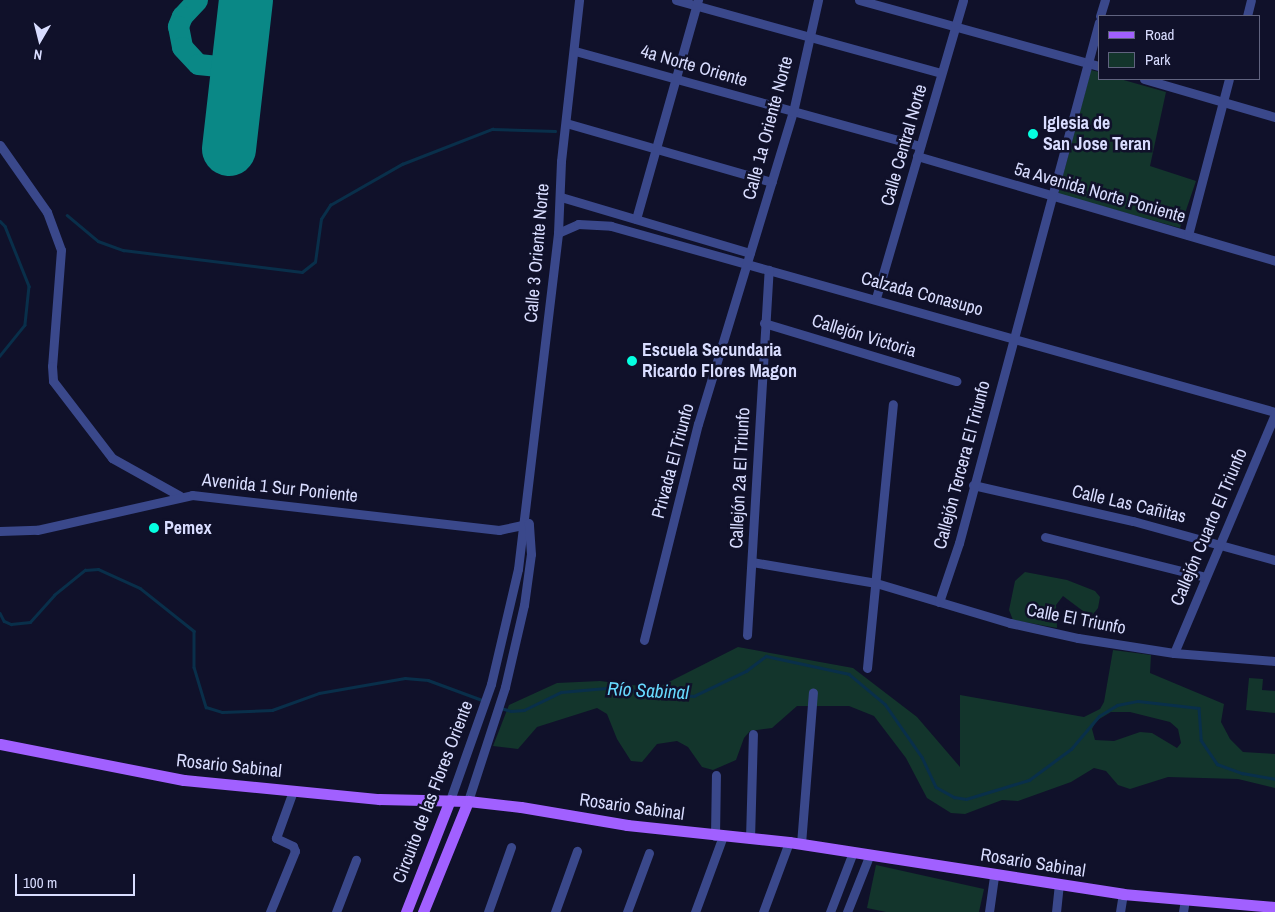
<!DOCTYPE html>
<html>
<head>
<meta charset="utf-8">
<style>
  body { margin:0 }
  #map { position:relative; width:1275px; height:912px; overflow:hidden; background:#10112a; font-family:"Archivo Narrow",sans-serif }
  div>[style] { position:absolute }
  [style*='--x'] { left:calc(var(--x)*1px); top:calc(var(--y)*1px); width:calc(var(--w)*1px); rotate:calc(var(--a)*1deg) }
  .green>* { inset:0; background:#13352c }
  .stream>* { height:2.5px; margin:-1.25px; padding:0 1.25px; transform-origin:1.25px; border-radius:1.25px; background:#092f4a }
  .taxiway>* { height:21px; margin:-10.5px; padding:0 10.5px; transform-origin:10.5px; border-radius:10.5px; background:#0a8886 }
  .runway>* { height:54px; margin:-27px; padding:0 27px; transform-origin:27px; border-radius:27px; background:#0a8886 }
  .minor>* { height:9px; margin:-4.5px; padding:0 4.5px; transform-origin:4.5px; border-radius:4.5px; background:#3a488b }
  .major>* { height:11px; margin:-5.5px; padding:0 5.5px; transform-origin:5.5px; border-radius:5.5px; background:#a160ff }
  .dots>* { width:14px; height:14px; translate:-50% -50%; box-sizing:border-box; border:2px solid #10112a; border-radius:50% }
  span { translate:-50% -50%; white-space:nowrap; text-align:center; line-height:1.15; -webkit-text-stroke:5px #10112a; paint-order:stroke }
  .street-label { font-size:18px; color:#d9ddff }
  .poi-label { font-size:18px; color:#d9ddff; font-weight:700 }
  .left { translate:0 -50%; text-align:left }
  .water-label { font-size:19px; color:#67daff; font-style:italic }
  .legend { position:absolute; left:1098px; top:15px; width:162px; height:65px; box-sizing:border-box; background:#10112a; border:1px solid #60637f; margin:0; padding:6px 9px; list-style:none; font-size:15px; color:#d9ddff }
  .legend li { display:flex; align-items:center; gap:10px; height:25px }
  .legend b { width:25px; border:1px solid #60637f }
  .north { position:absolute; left:15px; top:15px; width:50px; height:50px; -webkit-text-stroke:4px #10112a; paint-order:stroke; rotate:188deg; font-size:14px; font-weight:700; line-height:20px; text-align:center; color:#d9ddff }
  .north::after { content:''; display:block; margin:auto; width:18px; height:22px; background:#d9ddff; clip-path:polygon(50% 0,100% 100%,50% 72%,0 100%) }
  .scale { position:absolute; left:15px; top:874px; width:120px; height:22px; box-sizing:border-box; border:2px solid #d9ddff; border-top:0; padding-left:6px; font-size:15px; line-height:18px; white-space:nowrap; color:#d9ddff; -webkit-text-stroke:4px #10112a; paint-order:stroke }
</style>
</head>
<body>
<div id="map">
  <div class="green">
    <i style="clip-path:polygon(1091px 70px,1099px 72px,1099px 79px,1120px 79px,1166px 92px,1150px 166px,1196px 181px,1180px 228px,1058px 194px)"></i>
    <i style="clip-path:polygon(1025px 572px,1067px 580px,1095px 591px,1100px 597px,1098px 608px,1091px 617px,1063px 596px,1056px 605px,1057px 628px,1013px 620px,1009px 610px,1015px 581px)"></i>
    <i style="clip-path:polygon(evenodd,738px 647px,853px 668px,917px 717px,960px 767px,960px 695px,1084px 717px,1100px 709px,1104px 702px,1113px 650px,1151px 655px,1150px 673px,1224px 704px,1221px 722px,1230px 739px,1243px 752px,1275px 754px,1275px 788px,1238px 779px,1168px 777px,1130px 789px,1118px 785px,1106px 771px,1094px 768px,1071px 782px,1018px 801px,1002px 800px,965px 814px,951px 813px,927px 798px,906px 758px,874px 716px,849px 706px,797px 706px,772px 728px,750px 731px,744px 738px,736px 760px,713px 770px,702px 767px,688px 747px,677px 741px,657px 744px,642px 762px,631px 761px,617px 739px,607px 714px,597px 708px,537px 727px,518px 749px,493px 746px,509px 705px,557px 683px,600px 681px,657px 688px,738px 647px,1111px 712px,1130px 712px,1170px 722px,1178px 729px,1181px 743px,1177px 748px,1152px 733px,1140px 732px,1114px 741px,1095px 740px,1092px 729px,1096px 721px,1111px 712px)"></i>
    <i style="clip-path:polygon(1249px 678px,1263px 679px,1262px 690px,1275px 691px,1275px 713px,1246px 710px)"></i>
    <i style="clip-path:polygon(876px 865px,984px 889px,979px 912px,886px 912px,867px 908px)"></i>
  </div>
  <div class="stream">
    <i style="--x:67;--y:215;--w:40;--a:40"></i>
    <i style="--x:98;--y:241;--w:27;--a:20"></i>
    <i style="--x:123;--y:250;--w:180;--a:7"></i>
    <i style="--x:302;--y:272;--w:16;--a:-38"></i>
    <i style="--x:315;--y:262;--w:43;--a:-82.1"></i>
    <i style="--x:321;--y:219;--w:17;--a:-57"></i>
    <i style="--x:330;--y:205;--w:83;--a:-29.7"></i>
    <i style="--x:402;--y:164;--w:97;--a:-21.3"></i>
    <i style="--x:492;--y:129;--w:63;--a:1.8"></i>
    <i style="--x:0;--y:221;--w:7;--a:45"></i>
    <i style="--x:5;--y:226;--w:65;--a:68.2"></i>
    <i style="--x:29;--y:286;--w:39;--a:96"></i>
    <i style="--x:25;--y:325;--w:40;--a:129"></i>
    <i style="--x:0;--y:613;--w:9;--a:63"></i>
    <i style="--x:4;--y:621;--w:8;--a:23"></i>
    <i style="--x:11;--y:624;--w:19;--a:-6"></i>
    <i style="--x:30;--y:622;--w:36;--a:-48"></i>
    <i style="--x:54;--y:595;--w:40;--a:-39"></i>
    <i style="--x:85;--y:570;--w:13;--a:-4"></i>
    <i style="--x:98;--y:569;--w:46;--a:24.3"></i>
    <i style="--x:140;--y:588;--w:69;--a:38.5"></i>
    <i style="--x:194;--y:631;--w:36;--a:90"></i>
    <i style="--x:194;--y:667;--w:42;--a:73.3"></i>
    <i style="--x:206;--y:707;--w:17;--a:17"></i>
    <i style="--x:222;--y:712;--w:50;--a:-2.3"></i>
    <i style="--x:272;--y:710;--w:50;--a:-19.9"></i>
    <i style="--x:319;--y:693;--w:87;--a:-9.9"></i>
    <i style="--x:405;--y:678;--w:23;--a:5"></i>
    <i style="--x:428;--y:680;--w:58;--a:20.3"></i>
    <i style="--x:501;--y:708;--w:10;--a:17"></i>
    <i style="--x:511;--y:711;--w:13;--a:-4"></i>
    <i style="--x:524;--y:710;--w:41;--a:-25.9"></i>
    <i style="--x:561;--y:692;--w:45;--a:-5.1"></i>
    <i style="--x:606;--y:688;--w:88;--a:5.2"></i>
    <i style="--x:694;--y:696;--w:58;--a:-25.7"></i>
    <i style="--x:746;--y:671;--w:25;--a:-37"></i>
    <i style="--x:766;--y:656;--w:85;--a:12.2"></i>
    <i style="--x:849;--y:674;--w:47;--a:39.8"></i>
    <i style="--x:885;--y:704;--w:65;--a:55.1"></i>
    <i style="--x:922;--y:757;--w:33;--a:65"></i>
    <i style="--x:936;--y:787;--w:21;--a:29"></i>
    <i style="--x:954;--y:797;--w:12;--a:9"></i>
    <i style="--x:966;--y:799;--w:66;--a:-16.8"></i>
    <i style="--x:1029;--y:780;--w:52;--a:-36.4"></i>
    <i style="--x:1071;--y:749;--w:43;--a:-49.7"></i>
    <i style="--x:1099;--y:716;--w:21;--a:-31"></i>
    <i style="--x:1117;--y:705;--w:21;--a:-11"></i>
    <i style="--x:1138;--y:701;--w:61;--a:6.5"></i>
    <i style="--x:1199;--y:708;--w:32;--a:86"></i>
    <i style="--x:1201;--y:740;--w:29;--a:56"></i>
    <i style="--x:1217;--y:764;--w:27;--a:20"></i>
    <i style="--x:1242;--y:773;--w:34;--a:10"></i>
  </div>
  <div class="taxiway">
    <i style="--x:197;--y:0;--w:22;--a:133"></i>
    <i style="--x:182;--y:16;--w:11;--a:112"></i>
    <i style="--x:178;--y:26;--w:21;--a:79"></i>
    <i style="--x:182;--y:47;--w:23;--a:47"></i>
    <i style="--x:198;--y:64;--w:40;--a:5.7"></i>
  </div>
  <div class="runway">
    <i style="--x:229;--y:149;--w:150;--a:-83.5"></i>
  </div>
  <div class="minor">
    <i style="--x:676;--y:0;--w:275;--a:15.4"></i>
    <i style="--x:859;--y:0;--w:249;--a:15.4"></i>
    <i style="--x:1100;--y:16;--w:17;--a:-73"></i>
    <i style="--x:1247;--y:16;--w:16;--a:-76"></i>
    <i style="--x:575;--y:51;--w:358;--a:15.4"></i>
    <i style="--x:1144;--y:79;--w:136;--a:16.2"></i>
    <i style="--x:566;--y:123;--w:214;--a:16"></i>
    <i style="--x:0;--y:145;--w:82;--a:55"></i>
    <i style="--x:47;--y:212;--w:40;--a:69.8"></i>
    <i style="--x:61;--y:250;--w:116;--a:94.4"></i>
    <i style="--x:52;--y:366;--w:15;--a:86"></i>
    <i style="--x:53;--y:381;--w:97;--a:52.5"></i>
    <i style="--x:112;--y:458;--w:78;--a:29.2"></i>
    <i style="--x:917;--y:156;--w:373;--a:16.3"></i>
    <i style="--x:561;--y:197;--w:197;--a:16.5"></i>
    <i style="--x:636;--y:219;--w:228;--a:-74.2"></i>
    <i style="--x:558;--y:233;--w:22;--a:-24"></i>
    <i style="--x:578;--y:224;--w:33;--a:3"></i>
    <i style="--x:611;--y:226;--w:690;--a:15.65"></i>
    <i style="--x:1188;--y:235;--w:161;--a:-75.3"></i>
    <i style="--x:876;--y:298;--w:310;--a:-73.7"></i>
    <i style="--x:764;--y:323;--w:201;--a:16.8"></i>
    <i style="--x:973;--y:485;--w:164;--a:12.7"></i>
    <i style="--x:1133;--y:521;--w:147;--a:15.4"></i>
    <i style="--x:0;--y:531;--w:37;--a:-2"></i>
    <i style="--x:37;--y:530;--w:159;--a:-12.7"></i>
    <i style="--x:192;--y:495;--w:309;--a:6.5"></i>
    <i style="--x:499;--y:530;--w:30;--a:-12"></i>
    <i style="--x:1045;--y:537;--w:165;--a:14"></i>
    <i style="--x:752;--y:562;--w:126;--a:9.6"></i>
    <i style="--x:876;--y:583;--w:140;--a:16.6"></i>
    <i style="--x:1010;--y:623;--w:70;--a:12.4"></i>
    <i style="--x:1078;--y:638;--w:97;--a:8.9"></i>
    <i style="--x:1174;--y:653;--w:101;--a:4.5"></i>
    <i style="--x:939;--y:602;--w:62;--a:-71.3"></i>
    <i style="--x:959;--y:543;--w:539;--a:-74.96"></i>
    <i style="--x:747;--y:635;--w:366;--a:-86.6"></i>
    <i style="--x:644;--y:640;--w:223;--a:-76"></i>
    <i style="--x:698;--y:424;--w:326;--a:-73.1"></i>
    <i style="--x:793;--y:112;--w:115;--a:-77.4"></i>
    <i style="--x:1174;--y:653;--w:259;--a:-67.1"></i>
    <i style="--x:867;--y:668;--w:265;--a:-84.4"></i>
    <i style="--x:450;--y:800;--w:123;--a:-70.5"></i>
    <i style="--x:491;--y:684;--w:118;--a:-76.8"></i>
    <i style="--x:518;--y:569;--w:338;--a:-83.2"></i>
    <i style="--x:558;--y:233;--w:72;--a:-87.6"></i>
    <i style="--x:561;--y:161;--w:162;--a:-83.6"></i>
    <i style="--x:468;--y:801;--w:120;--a:-72"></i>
    <i style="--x:505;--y:687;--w:84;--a:-77"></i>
    <i style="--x:524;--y:605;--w:51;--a:-82.2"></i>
    <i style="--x:531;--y:554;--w:31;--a:-94"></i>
    <i style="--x:715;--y:836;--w:61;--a:-89.1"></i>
    <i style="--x:750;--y:839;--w:105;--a:-88.4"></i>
    <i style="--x:801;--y:844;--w:152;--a:-85.5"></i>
    <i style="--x:270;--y:912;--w:66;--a:-67.7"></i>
    <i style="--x:295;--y:851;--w:5;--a:-112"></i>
    <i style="--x:293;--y:846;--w:19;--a:-155"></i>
    <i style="--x:276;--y:838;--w:50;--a:-70.1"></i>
    <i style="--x:336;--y:912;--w:56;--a:-69"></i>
    <i style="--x:488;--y:912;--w:69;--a:-70.5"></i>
    <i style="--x:555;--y:912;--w:65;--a:-70.2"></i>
    <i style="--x:627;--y:912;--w:63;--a:-69.6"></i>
    <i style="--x:695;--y:912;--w:81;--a:-69.8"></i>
    <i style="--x:763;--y:912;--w:75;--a:-69.6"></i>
    <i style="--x:830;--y:912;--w:64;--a:-69"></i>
    <i style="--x:847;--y:912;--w:62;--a:-68.4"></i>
    <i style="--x:989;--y:912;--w:37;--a:-82"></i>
    <i style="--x:1056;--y:912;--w:27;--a:-84"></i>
    <i style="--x:1120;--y:912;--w:18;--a:-81"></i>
    <i style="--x:1183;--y:912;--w:13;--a:-81"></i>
  </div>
  <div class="major">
    <i style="--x:0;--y:744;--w:187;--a:11.1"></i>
    <i style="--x:184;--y:780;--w:196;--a:5.6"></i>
    <i style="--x:379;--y:799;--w:89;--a:1.3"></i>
    <i style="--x:468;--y:801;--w:53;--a:6.5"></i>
    <i style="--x:521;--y:807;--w:108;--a:9.6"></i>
    <i style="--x:627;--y:825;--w:163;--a:6"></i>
    <i style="--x:789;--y:842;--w:338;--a:8.8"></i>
    <i style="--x:1123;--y:894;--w:153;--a:4.9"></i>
    <i style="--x:406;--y:912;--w:120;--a:-68.6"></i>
    <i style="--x:423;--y:912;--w:120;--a:-67.9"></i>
  </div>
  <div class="dots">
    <i style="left:1033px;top:134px;background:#05ffe1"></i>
    <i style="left:632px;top:361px;background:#05ffe1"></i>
    <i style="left:154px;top:528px;background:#05ffe1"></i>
  </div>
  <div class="street-label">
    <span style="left:694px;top:66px;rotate:16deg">4a Norte Oriente</span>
    <span style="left:768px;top:128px;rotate:-75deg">Calle 1a Oriente Norte</span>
    <span style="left:904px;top:145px;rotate:-74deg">Calle Central Norte</span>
    <span style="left:1100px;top:193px;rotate:16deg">5a Avenida Norte Poniente</span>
    <span style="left:537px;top:253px;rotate:-85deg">Calle 3 Oriente Norte</span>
    <span style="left:922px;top:294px;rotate:15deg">Calzada Conasupo</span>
    <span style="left:864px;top:336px;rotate:17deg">Callejón Victoria</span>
    <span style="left:673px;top:461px;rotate:-75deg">Privada El Triunfo</span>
    <span style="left:962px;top:465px;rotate:-75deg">Callejón Tercera El Triunfo</span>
    <span style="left:740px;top:478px;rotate:-87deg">Callejón 2a El Triunfo</span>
    <span style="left:280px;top:488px;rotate:6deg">Avenida 1 Sur Poniente</span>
    <span style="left:1129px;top:504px;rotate:13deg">Calle Las Cañitas</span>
    <span style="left:1209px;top:527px;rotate:-67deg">Callejón Cuarto El Triunfo</span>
    <span style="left:1076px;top:619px;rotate:11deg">Calle El Triunfo</span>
    <span style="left:229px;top:766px;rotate:6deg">Rosario Sabinal</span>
    <span style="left:433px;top:792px;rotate:-69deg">Circuito de las Flores Oriente</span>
    <span style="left:632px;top:807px;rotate:8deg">Rosario Sabinal</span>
    <span style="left:1033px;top:863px;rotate:9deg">Rosario Sabinal</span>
  </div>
  <div class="poi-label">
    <span class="left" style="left:1043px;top:134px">Iglesia de<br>San Jose Teran</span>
    <span class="left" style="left:642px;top:361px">Escuela Secundaria<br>Ricardo Flores Magon</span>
    <span class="left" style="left:164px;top:528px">Pemex</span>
  </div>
  <div class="water-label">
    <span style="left:648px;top:691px;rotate:3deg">Río Sabinal</span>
  </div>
  <ul class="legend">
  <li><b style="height:6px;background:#a160ff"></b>Road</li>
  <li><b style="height:14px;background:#13352c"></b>Park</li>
  </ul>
  <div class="north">N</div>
  <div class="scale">100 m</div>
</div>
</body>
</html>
